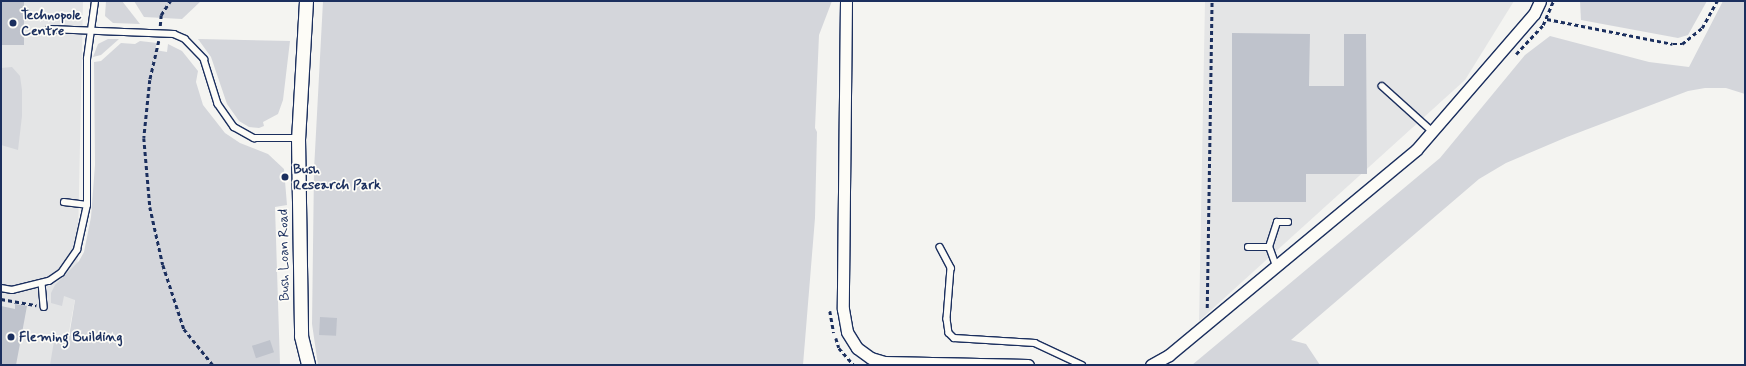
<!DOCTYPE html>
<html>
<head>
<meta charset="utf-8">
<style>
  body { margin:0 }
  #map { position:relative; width:1746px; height:366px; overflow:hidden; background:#f4f4f1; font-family:Mynerve,sans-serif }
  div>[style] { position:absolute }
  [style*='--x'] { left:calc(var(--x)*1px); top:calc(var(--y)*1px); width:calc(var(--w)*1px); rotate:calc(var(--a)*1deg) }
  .built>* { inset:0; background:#e4e5e6 }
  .green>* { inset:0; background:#d4d6db }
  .building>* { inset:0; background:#bfc3cc; transform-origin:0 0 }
  .path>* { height:2.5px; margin-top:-1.25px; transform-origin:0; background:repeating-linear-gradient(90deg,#1b2f5e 0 4px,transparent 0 7px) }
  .roads { filter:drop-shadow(1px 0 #1b2f5e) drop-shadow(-1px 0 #1b2f5e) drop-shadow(0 1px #1b2f5e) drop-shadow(0 -1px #1b2f5e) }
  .service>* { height:5.5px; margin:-2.75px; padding:0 2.75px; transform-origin:2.75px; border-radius:2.75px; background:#fdfcf7 }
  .minor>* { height:11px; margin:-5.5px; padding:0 5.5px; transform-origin:5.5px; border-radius:5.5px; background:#fdfcf7 }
  .tertiary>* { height:13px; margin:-6.5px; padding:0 6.5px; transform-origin:6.5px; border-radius:6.5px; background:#fdfcf7 }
  .dots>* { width:11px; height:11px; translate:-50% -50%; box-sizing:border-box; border:2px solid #fdfcf7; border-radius:50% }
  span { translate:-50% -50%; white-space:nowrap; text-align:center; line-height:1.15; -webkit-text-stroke:3.5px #fdfcf7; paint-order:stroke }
  .poi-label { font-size:14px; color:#1b2f5e; font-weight:700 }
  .left { translate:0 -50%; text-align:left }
  .street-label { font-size:14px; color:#1b2f5e }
  .frame { position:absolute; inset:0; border:2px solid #1b2f5e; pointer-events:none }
</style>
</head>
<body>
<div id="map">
  <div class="built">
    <i style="clip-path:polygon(1px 1px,83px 1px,77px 288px,63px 365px,1px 365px)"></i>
    <i style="clip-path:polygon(1205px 1px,1514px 1px,1465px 80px,1199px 321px)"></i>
  </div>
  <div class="green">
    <i style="clip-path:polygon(106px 1px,122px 1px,140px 24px,113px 23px,105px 16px)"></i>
    <i style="clip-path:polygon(134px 1px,201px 1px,182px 19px,144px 17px)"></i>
    <i style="clip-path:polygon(323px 1px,832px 1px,819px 35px,815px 128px,817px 132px,815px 218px,803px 365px,318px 365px,312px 324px,314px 170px)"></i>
    <i style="clip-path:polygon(1580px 1px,1707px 1px,1688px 35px,1678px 38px,1581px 20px)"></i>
    <i style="clip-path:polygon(1723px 1px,1745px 1px,1745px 94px,1726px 88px,1705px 88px,1688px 91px,1567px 137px,1506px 163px,1479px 179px,1291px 340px,1306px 344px,1320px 365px,1192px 365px,1440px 158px,1525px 55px,1550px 36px,1649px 62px,1689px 67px)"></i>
    <i style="clip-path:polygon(108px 39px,119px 39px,101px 55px,93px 57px,98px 44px)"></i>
    <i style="clip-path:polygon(198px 39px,290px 41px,283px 100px,278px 114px,263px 122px,264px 126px,259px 128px,249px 127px,239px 121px,227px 104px,211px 57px)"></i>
    <i style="clip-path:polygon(140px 41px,157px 43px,155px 50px,167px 52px,168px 44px,182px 51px,198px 71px,196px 82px,203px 105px,225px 133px,240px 143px,268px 154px,284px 169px,287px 205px,275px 207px,280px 365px,50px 365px,54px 341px,68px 343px,75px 300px,64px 296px,62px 306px,51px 303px,51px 293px,55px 285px,79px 261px,84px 252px,91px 217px,95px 165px,94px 62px,101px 61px,121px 43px,135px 44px)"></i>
    <i style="clip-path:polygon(12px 67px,20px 76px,22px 90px,22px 116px,18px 150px,1px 145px,1px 68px)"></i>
  </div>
  <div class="building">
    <i style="left:1px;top:1px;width:23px;height:44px"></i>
    <i style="clip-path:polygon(1232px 33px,1310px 34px,1309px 86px,1344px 86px,1344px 34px,1366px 34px,1367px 174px,1306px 174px,1306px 202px,1232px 202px)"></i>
    <i style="clip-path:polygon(15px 304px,27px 306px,16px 365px,1px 365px,1px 306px,15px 309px)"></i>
    <i style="left:320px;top:317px;width:17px;height:18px;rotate:3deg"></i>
    <i style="left:270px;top:340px;width:13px;height:19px;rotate:72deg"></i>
  </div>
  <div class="path">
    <i style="--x:1547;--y:19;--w:128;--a:11.2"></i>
    <i style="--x:1673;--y:44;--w:9;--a:0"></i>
    <i style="--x:1682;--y:44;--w:26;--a:-39"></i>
    <i style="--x:1702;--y:28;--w:31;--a:-61"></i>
    <i style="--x:160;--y:26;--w:11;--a:-85"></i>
    <i style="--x:161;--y:15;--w:17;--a:-57"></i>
    <i style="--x:159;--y:41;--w:40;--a:103"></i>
    <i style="--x:150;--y:80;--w:58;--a:95.9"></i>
    <i style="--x:144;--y:138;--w:69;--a:85"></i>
    <i style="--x:150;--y:207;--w:59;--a:77.4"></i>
    <i style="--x:163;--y:265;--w:67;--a:71.8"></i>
    <i style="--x:184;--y:329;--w:46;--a:51.1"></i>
    <i style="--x:1516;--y:54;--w:40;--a:-47"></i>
    <i style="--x:1543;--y:25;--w:26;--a:-67"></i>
    <i style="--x:1;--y:299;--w:36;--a:10"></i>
    <i style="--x:1207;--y:308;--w:307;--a:-89.1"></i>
    <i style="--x:830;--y:311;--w:22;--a:80"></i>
    <i style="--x:836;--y:338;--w:10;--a:73"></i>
    <i style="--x:839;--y:348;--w:23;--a:49"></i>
  </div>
  <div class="roads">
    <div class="service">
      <i style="--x:49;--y:29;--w:125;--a:2.3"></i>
      <i style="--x:174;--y:34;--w:12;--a:24"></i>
      <i style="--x:185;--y:39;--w:28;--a:46"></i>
      <i style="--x:204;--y:59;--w:47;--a:72.7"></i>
      <i style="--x:218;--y:104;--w:28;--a:55"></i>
      <i style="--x:234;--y:127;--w:23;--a:29"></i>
      <i style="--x:254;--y:138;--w:44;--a:0"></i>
      <i style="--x:1382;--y:86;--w:69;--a:42"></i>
      <i style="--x:64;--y:202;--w:23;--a:7"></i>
      <i style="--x:940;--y:247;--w:24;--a:62"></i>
      <i style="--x:951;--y:268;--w:51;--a:94.5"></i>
      <i style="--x:947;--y:319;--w:14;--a:82"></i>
      <i style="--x:949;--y:333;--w:7;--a:45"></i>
      <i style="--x:954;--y:338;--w:81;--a:3.5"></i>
      <i style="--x:1035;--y:343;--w:52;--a:25.1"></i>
      <i style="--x:1248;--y:247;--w:21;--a:0"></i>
      <i style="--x:1276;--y:266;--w:20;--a:-110"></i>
      <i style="--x:1269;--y:247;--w:26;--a:-72"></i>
      <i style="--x:1277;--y:222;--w:11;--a:0"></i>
      <i style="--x:42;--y:283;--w:24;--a:85"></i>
      <i style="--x:1;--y:288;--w:11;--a:10"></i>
      <i style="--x:12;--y:290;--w:38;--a:-14"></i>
      <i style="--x:49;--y:281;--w:14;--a:-34"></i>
      <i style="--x:61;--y:273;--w:28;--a:-55"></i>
      <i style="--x:77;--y:250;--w:46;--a:-77.5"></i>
      <i style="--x:87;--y:205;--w:146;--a:-90"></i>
      <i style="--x:87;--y:59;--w:59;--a:-82.1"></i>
    </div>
    <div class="minor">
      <i style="--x:846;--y:1;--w:308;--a:90.6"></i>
      <i style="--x:843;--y:309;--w:23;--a:80"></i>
      <i style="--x:847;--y:332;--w:19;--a:58"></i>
      <i style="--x:857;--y:348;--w:17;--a:36"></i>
      <i style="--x:871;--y:358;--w:14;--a:17"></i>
      <i style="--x:884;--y:362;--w:144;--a:1.2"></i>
      <i style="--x:1151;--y:365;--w:21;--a:-29"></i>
      <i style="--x:1169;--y:355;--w:321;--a:-39.7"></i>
      <i style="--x:1416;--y:150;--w:180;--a:-49.1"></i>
      <i style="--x:1534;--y:14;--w:14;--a:-65"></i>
    </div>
    <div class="tertiary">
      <i style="--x:306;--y:1;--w:137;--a:93.3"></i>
      <i style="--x:298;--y:138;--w:198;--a:89.1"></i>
      <i style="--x:301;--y:336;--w:30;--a:76"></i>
    </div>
  </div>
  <div class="dots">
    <i style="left:13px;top:23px;background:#1b2f5e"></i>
    <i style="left:285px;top:177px;background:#1b2f5e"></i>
    <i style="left:11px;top:337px;background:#1b2f5e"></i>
  </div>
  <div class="poi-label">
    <span class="left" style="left:21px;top:23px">Technopole<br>Centre</span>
    <span class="left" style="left:293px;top:177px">Bush<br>Research Park</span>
    <span class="left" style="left:19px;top:337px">Fleming Building</span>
  </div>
  <div class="street-label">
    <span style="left:284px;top:255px;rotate:-91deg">Bush Loan Road</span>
  </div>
  <div class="frame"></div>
</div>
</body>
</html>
